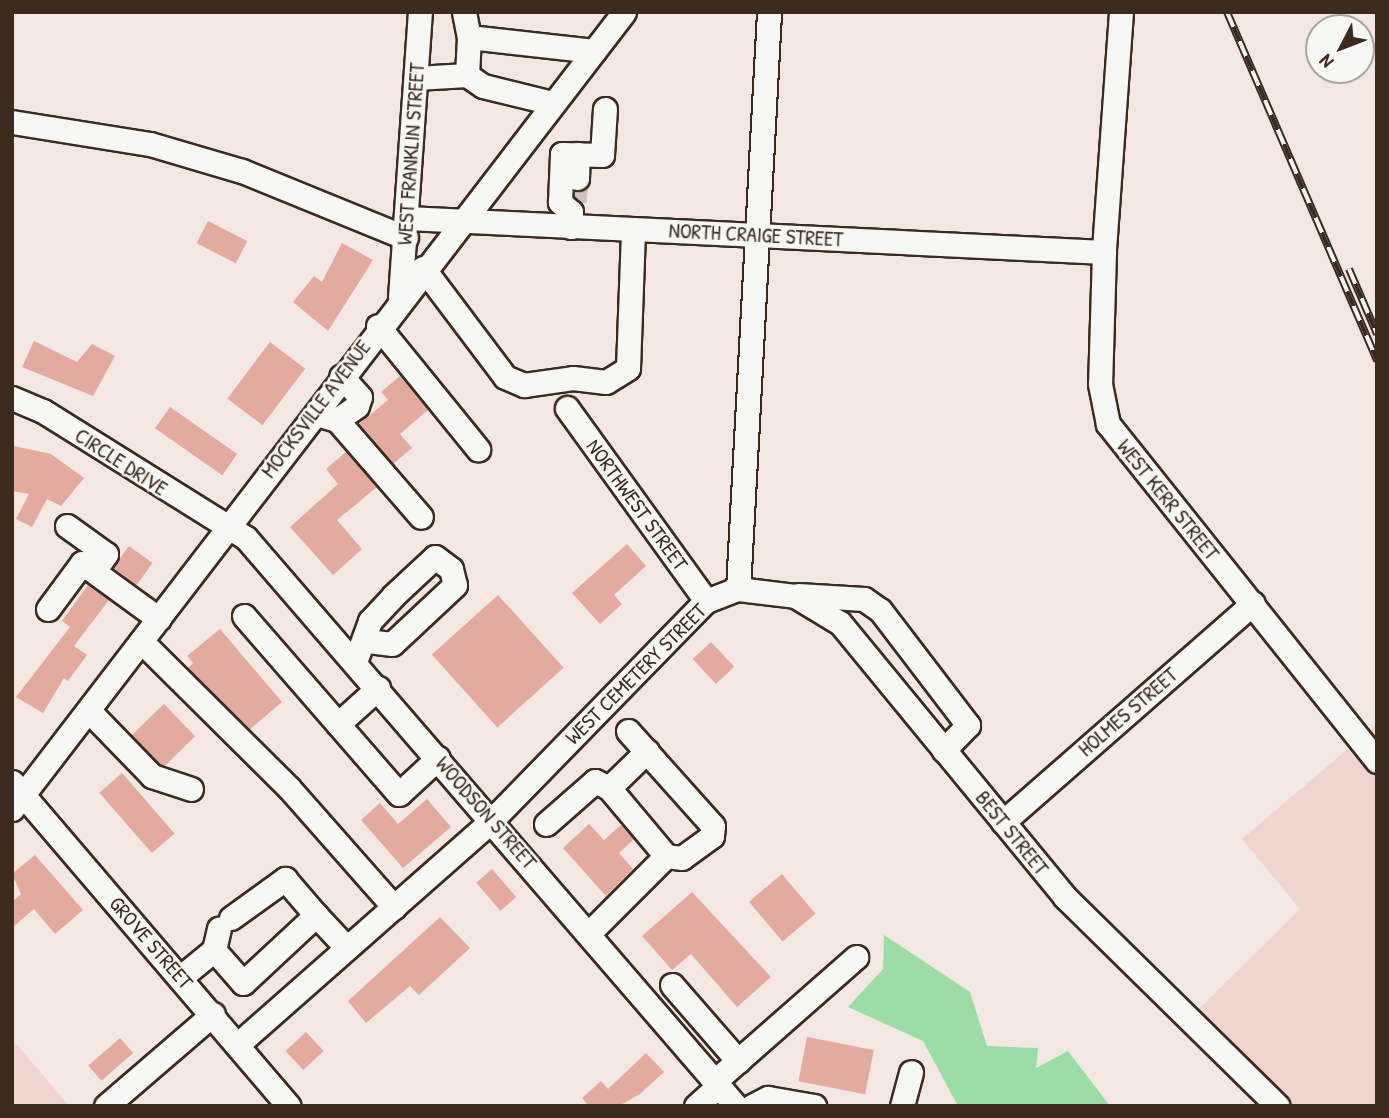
<!DOCTYPE html>
<html>
<head>
<meta charset="utf-8">
<style>
  body { margin:0 }
  #map { position:relative; width:1389px; height:1118px; overflow:hidden; background:#f2e7e1; font-family:"Patrick Hand",sans-serif }
  div>[style] { position:absolute }
  [style*='--x'] { left:calc(var(--x)*1px); top:calc(var(--y)*1px); width:calc(var(--w)*1px); rotate:calc(var(--a)*1deg) }
  .built>* { inset:0; background:#eed5cd }
  .green>* { inset:0; background:#9cdca6 }
  .building>* { inset:0; background:#e3aa9f; transform-origin:0 0 }
  .minor-tunnel>* { height:23px; margin-top:-11.5px; transform-origin:0; background:repeating-linear-gradient(90deg,#cdc1ba 0 23px,transparent 0 34px) }
  .roads { filter:drop-shadow(2px 0 #3b2a1e) drop-shadow(-2px 0 #3b2a1e) drop-shadow(0 2px #3b2a1e) drop-shadow(0 -2px #3b2a1e) }
  .minor>* { height:23px; margin:-11.5px; padding:0 11.5px; transform-origin:11.5px; border-radius:11.5px; background:#f6f6f2 }
  .rail>* { height:8px; margin-top:-4px; transform-origin:0; background:repeating-linear-gradient(90deg,#f6f6f2 0 16px,#3b2a1e 0 32px); box-sizing:border-box; border-block:2px solid #3b2a1e }
  span { translate:-50% -50%; white-space:nowrap; text-align:center; line-height:1.15; -webkit-text-stroke:5px #f6f6f2; paint-order:stroke }
  .street-label { font-size:21px; color:#3b2a1e }
  .frame { position:absolute; inset:0; border:14px solid #3b2a1e; pointer-events:none }
  .north { position:absolute; left:1305px; top:14px; width:70px; height:70px; box-sizing:border-box; background:#f6f6f2; border:2px solid #aba49d; border-radius:50%; rotate:228deg; font-size:19px; font-weight:700; line-height:28px; text-align:center; color:#3b2a1e }
  .north::after { content:''; display:block; margin:auto; width:24px; height:32px; background:#3b2a1e; clip-path:polygon(50% 0,100% 100%,50% 72%,0 100%) }
</style>
</head>
<body>
<div id="map">
  <div class="built">
    <i style="clip-path:polygon(1377px 724px,1377px 1106px,1289px 1106px,1191px 1017px,1300px 909px,1242px 839px)"></i>
    <i style="clip-path:polygon(12px 1039px,69px 1106px,12px 1106px)"></i>
  </div>
  <div class="green">
    <i style="clip-path:polygon(884px 935px,970px 992px,987px 1046px,1038px 1048px,1036px 1068px,1068px 1051px,1110px 1106px,958px 1106px,923px 1041px,848px 1007px,883px 969px)"></i>
  </div>
  <div class="building">
    <i style="left:208px;top:221px;width:44px;height:25px;rotate:27deg"></i>
    <i style="clip-path:polygon(342px 243px,373px 260px,328px 331px,293px 302px,314px 276px,322px 282px)"></i>
    <i style="clip-path:polygon(34px 341px,77px 362px,92px 344px,115px 356px,93px 396px,22px 367px)"></i>
    <i style="left:270px;top:342px;width:44px;height:71px;rotate:37deg"></i>
    <i style="clip-path:polygon(400px 376px,428px 410px,400px 434px,412px 448px,393px 464px,359px 424px,388px 400px,381px 392px)"></i>
    <i style="left:170px;top:407px;width:82px;height:26px;rotate:35deg"></i>
    <i style="clip-path:polygon(14px 446px,51px 454px,84px 478px,61px 506px,47px 499px,32px 527px,16px 519px,29px 494px,12px 491px)"></i>
    <i style="clip-path:polygon(346px 452px,377px 487px,337px 520px,362px 549px,333px 575px,290px 527px,338px 484px,326px 469px)"></i>
    <i style="clip-path:polygon(627px 544px,646px 566px,614px 595px,622px 604px,600px 624px,572px 593px)"></i>
    <i style="left:129px;top:546px;width:29px;height:27px;rotate:36deg"></i>
    <i style="clip-path:polygon(88px 585px,109px 600px,74px 646px,87px 655px,68px 681px,64px 678px,43px 713px,16px 697px,70px 627px,62px 621px)"></i>
    <i style="left:498px;top:595px;width:98px;height:89px;rotate:48deg"></i>
    <i style="clip-path:polygon(220px 629px,282px 702px,250px 729px,188px 668px,193px 663px,187px 656px)"></i>
    <i style="left:711px;top:642px;width:34px;height:25px;rotate:47deg"></i>
    <i style="left:164px;top:704px;width:45px;height:45px;rotate:46deg"></i>
    <i style="left:122px;top:773px;width:80px;height:30px;rotate:49deg"></i>
    <i style="clip-path:polygon(427px 799px,451px 827px,403px 868px,361px 820px,380px 803px,398px 824px)"></i>
    <i style="clip-path:polygon(589px 824px,604px 840px,621px 825px,634px 839px,619px 853px,633px 869px,606px 896px,563px 848px)"></i>
    <i style="clip-path:polygon(35px 855px,83px 910px,55px 934px,34px 909px,12px 928px,12px 902px,21px 894px,12px 874px)"></i>
    <i style="left:492px;top:869px;width:37px;height:21px;rotate:49deg"></i>
    <i style="left:782px;top:874px;width:52px;height:43px;rotate:50deg"></i>
    <i style="clip-path:polygon(692px 892px,771px 977px,737px 1007px,691px 954px,672px 970px,642px 936px)"></i>
    <i style="clip-path:polygon(440px 917px,470px 948px,419px 995px,410px 986px,366px 1023px,348px 1001px)"></i>
    <i style="left:306px;top:1032px;width:26px;height:28px;rotate:47deg"></i>
    <i style="left:807px;top:1037px;width:68px;height:45px;rotate:11deg"></i>
    <i style="left:120px;top:1038px;width:20px;height:42px;rotate:49deg"></i>
    <i style="clip-path:polygon(646px 1053px,664px 1072px,640px 1094px,619px 1106px,589px 1106px,582px 1098px,601px 1081px,608px 1089px)"></i>
  </div>
  <div class="minor-tunnel">
    <i style="--x:575;--y:202;--w:24;--a:-85"></i>
  </div>
  <div class="roads">
    <div class="minor">
      <i style="--x:464;--y:12;--w:25;--a:79"></i>
      <i style="--x:469;--y:37;--w:126;--a:6.4"></i>
      <i style="--x:1121;--y:12;--w:241;--a:94.1"></i>
      <i style="--x:1104;--y:252;--w:132;--a:91.7"></i>
      <i style="--x:1100;--y:384;--w:41;--a:78.7"></i>
      <i style="--x:1108;--y:424;--w:431;--a:51.4"></i>
      <i style="--x:469;--y:37;--w:38;--a:93"></i>
      <i style="--x:467;--y:75;--w:19;--a:35"></i>
      <i style="--x:483;--y:86;--w:71;--a:13.8"></i>
      <i style="--x:416;--y:78;--w:51;--a:-3.4"></i>
      <i style="--x:12;--y:122;--w:140;--a:9.1"></i>
      <i style="--x:150;--y:144;--w:96;--a:16.4"></i>
      <i style="--x:242;--y:171;--w:177;--a:22.2"></i>
      <i style="--x:577;--y:178;--w:24;--a:-88"></i>
      <i style="--x:407;--y:218;--w:698;--a:2.79"></i>
      <i style="--x:571;--y:227;--w:15;--a:-90"></i>
      <i style="--x:571;--y:212;--w:15;--a:-138"></i>
      <i style="--x:560;--y:202;--w:48;--a:-87.6"></i>
      <i style="--x:562;--y:154;--w:40;--a:1.4"></i>
      <i style="--x:602;--y:155;--w:46;--a:-86.3"></i>
      <i style="--x:423;--y:268;--w:136;--a:53"></i>
      <i style="--x:505;--y:377;--w:21;--a:23"></i>
      <i style="--x:524;--y:385;--w:49;--a:-8.1"></i>
      <i style="--x:573;--y:378;--w:33;--a:7"></i>
      <i style="--x:606;--y:382;--w:26;--a:-32"></i>
      <i style="--x:628;--y:368;--w:139;--a:-87.9"></i>
      <i style="--x:400;--y:297;--w:286;--a:-86"></i>
      <i style="--x:378;--y:326;--w:159;--a:50.9"></i>
      <i style="--x:12;--y:398;--w:34;--a:23"></i>
      <i style="--x:43;--y:411;--w:239;--a:32"></i>
      <i style="--x:246;--y:538;--w:750;--a:49.22"></i>
      <i style="--x:567;--y:408;--w:238;--a:54.2"></i>
      <i style="--x:323;--y:416;--w:15;--a:16"></i>
      <i style="--x:337;--y:420;--w:24;--a:-35"></i>
      <i style="--x:357;--y:406;--w:9;--a:-72"></i>
      <i style="--x:360;--y:397;--w:28;--a:-132"></i>
      <i style="--x:337;--y:420;--w:128;--a:49.1"></i>
      <i style="--x:67;--y:526;--w:48;--a:35.7"></i>
      <i style="--x:106;--y:554;--w:21;--a:125"></i>
      <i style="--x:738;--y:589;--w:57;--a:7"></i>
      <i style="--x:795;--y:596;--w:52;--a:31"></i>
      <i style="--x:840;--y:623;--w:355;--a:50.6"></i>
      <i style="--x:1065;--y:897;--w:298;--a:44.5"></i>
      <i style="--x:798;--y:595;--w:66;--a:3.5"></i>
      <i style="--x:864;--y:599;--w:19;--a:35"></i>
      <i style="--x:880;--y:610;--w:145;--a:52.6"></i>
      <i style="--x:968;--y:725;--w:35;--a:134"></i>
      <i style="--x:48;--y:609;--w:57;--a:-53.5"></i>
      <i style="--x:82;--y:563;--w:95;--a:36"></i>
      <i style="--x:244;--y:616;--w:236;--a:49"></i>
      <i style="--x:399;--y:794;--w:53;--a:-42.7"></i>
      <i style="--x:142;--y:642;--w:207;--a:44.8"></i>
      <i style="--x:289;--y:788;--w:159;--a:48.6"></i>
      <i style="--x:355;--y:662;--w:44;--a:-69.9"></i>
      <i style="--x:370;--y:621;--w:34;--a:-47"></i>
      <i style="--x:393;--y:596;--w:57;--a:-42.9"></i>
      <i style="--x:435;--y:557;--w:20;--a:37"></i>
      <i style="--x:451;--y:569;--w:16;--a:76"></i>
      <i style="--x:455;--y:585;--w:86;--a:136.9"></i>
      <i style="--x:392;--y:644;--w:26;--a:-173"></i>
      <i style="--x:89;--y:711;--w:91;--a:45.9"></i>
      <i style="--x:152;--y:776;--w:41;--a:18.4"></i>
      <i style="--x:338;--y:724;--w:54;--a:-42"></i>
      <i style="--x:628;--y:731;--w:127;--a:48.2"></i>
      <i style="--x:713;--y:826;--w:10;--a:96"></i>
      <i style="--x:712;--y:836;--w:37;--a:144"></i>
      <i style="--x:682;--y:858;--w:16;--a:-173"></i>
      <i style="--x:12;--y:782;--w:426;--a:49.5"></i>
      <i style="--x:609;--y:788;--w:53;--a:-44.2"></i>
      <i style="--x:12;--y:809;--w:1005;--a:-52.48"></i>
      <i style="--x:1003;--y:822;--w:332;--a:-41.2"></i>
      <i style="--x:546;--y:824;--w:65;--a:-41.3"></i>
      <i style="--x:595;--y:781;--w:16;--a:27"></i>
      <i style="--x:609;--y:788;--w:89;--a:50"></i>
      <i style="--x:666;--y:856;--w:109;--a:135"></i>
      <i style="--x:231;--y:918;--w:67;--a:-35.8"></i>
      <i style="--x:285;--y:879;--w:48;--a:49.3"></i>
      <i style="--x:214;--y:950;--w:22;--a:-77"></i>
      <i style="--x:181;--y:977;--w:43;--a:-39.3"></i>
      <i style="--x:214;--y:950;--w:44;--a:48.7"></i>
      <i style="--x:243;--y:983;--w:100;--a:-43"></i>
      <i style="--x:316;--y:915;--w:45;--a:46.8"></i>
      <i style="--x:672;--y:985;--w:101;--a:49"></i>
      <i style="--x:237;--y:1045;--w:340;--a:-41.4"></i>
      <i style="--x:492;--y:820;--w:306;--a:-45.7"></i>
      <i style="--x:706;--y:601;--w:34;--a:-21"></i>
      <i style="--x:738;--y:589;--w:578;--a:-86.92"></i>
      <i style="--x:715;--y:1081;--w:188;--a:-41.3"></i>
      <i style="--x:106;--y:1106;--w:141;--a:-40.7"></i>
      <i style="--x:696;--y:1106;--w:31;--a:-42"></i>
      <i style="--x:752;--y:1106;--w:18;--a:-27"></i>
      <i style="--x:768;--y:1098;--w:47;--a:9.9"></i>
      <i style="--x:902;--y:1106;--w:35;--a:-75"></i>
    </div>
  </div>
  <div class="rail">
    <i style="--x:1227;--y:12;--w:380;--a:66.7"></i>
    <i style="--x:1349;--y:269;--w:71;--a:66.7"></i>
  </div>
  <div class="street-label">
    <span style="left:411px;top:154px;rotate:-86deg">WEST FRANKLIN STREET</span>
    <span style="left:756px;top:235px;rotate:3deg">NORTH CRAIGE STREET</span>
    <span style="left:316px;top:409px;rotate:-53deg">MOCKSVILLE AVENUE</span>
    <span style="left:121px;top:462px;rotate:33deg">CIRCLE DRIVE</span>
    <span style="left:1168px;top:500px;rotate:51deg">WEST KERR STREET</span>
    <span style="left:637px;top:505px;rotate:54deg">NORTHWEST STREET</span>
    <span style="left:636px;top:674px;rotate:-45deg">WEST CEMETERY STREET</span>
    <span style="left:1128px;top:712px;rotate:-41deg">HOLMES STREET</span>
    <span style="left:486px;top:813px;rotate:49deg">WOODSON STREET</span>
    <span style="left:1012px;top:833px;rotate:51deg">BEST STREET</span>
    <span style="left:151px;top:943px;rotate:49deg">GROVE STREET</span>
  </div>
  <div class="frame"></div>
  <div class="north">N</div>
</div>
</body>
</html>
